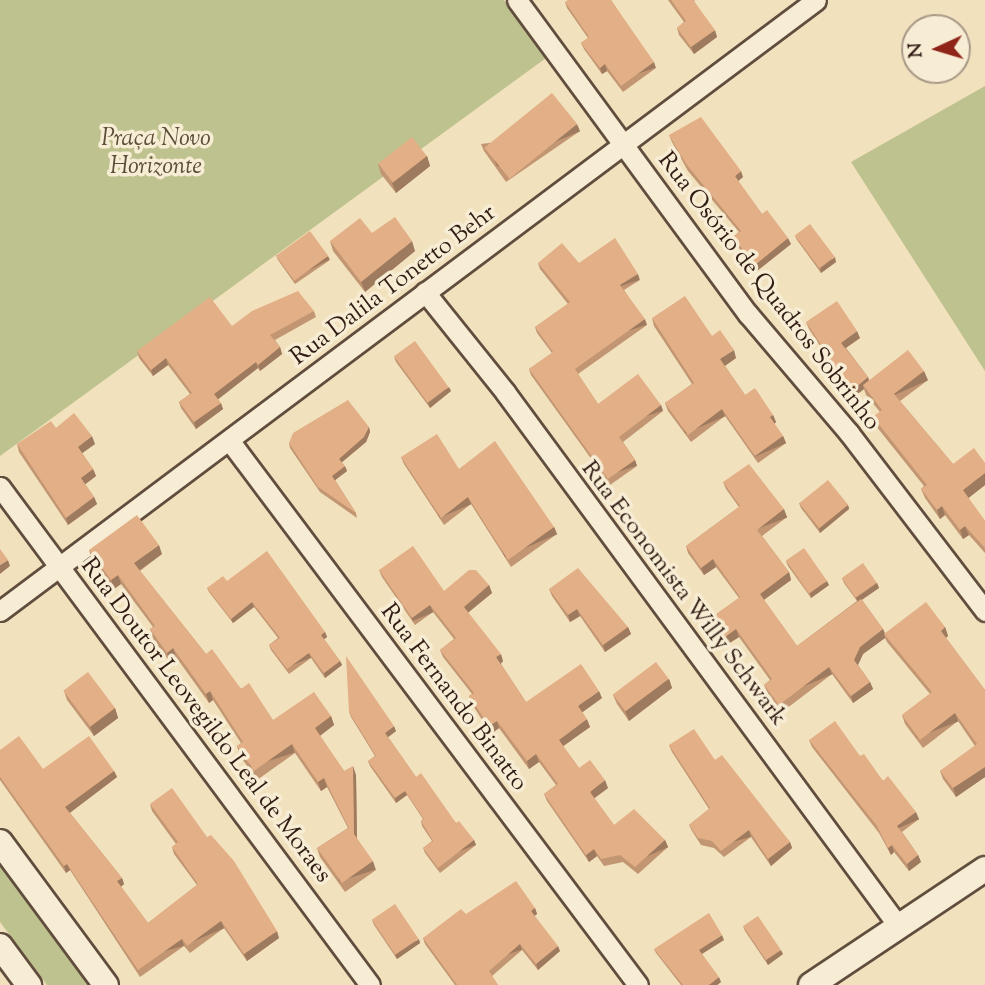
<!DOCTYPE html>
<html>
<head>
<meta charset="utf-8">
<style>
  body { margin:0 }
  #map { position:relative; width:985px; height:985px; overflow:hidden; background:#f2e1bd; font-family:"Sorts Mill Goudy",serif }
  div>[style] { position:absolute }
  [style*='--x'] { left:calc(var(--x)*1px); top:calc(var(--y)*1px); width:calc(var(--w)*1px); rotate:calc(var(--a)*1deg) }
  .green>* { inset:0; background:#bec28e }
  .roads { filter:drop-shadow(2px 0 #614d3e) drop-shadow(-2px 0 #614d3e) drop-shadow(0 2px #614d3e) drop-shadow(0 -2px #614d3e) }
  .minor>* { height:19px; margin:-9.5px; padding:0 9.5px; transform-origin:9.5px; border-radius:9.5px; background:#f7ecd4 }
  .tertiary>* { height:24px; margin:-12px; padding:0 12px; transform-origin:12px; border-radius:12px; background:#f7ecd4 }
  .wall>* { inset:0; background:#c29673 }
  .shaded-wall>* { inset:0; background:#9e7a5e; transform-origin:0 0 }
  .building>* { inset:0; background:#e2af86; transform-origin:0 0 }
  span { translate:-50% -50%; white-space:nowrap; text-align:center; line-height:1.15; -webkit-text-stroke:7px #f7ecd4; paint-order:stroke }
  .park-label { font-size:24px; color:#5b4e39; font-style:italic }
  .street-label { font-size:24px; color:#311c14 }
  .north { position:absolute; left:901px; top:14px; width:70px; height:70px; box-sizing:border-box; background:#f7ecd4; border:2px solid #a89987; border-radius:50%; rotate:266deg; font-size:19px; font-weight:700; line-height:28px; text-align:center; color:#311c14 }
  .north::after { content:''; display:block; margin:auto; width:24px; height:32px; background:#8f2418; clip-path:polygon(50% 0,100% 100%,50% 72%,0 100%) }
</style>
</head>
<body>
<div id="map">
  <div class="green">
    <i style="clip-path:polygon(0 0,504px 0,546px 58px,0 456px)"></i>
    <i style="clip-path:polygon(985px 86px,985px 371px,851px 162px)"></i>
    <i style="clip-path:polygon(0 859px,94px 985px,47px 985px,0 922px)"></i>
  </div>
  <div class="roads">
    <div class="minor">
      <i style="--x:517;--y:0;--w:390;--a:53.7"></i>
      <i style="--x:748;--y:314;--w:156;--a:49.7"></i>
      <i style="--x:849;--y:433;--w:224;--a:52.6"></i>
      <i style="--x:425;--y:292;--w:128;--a:51.3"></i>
      <i style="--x:505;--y:392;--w:664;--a:53.63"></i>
      <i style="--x:229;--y:440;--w:681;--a:53.11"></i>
      <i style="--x:0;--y:487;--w:620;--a:53.39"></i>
      <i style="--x:0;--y:611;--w:1019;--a:-36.82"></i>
    </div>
    <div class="tertiary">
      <i style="--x:0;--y:842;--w:178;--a:53.5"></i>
      <i style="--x:0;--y:946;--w:49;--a:53.4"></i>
      <i style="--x:811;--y:985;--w:209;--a:-33.7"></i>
    </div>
  </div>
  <div class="wall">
    <i style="clip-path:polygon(611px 0,656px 68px,623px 92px,607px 71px,602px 74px,584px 49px,581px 43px,588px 38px,567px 8px,565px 2px)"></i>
    <i style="clip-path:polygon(668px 0,695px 0,694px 1px,717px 37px,694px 54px,679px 35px,677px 28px,684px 22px)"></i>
    <i style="clip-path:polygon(580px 131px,506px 182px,484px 151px,481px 144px)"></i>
    <i style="clip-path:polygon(669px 135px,743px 177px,738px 181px,762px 214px,791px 244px,757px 271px,735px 243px,733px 237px,739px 232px,688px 171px,672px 142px)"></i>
    <i style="clip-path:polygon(427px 156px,430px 166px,396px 193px,381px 174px,378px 164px)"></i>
    <i style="clip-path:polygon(795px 236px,836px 262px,821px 273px,797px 240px)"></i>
    <i style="clip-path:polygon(330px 241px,415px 251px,365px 292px,333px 251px)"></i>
    <i style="clip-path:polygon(276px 255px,330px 260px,295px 284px,278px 260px)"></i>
    <i style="clip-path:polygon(538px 263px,579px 263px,640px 280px,624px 290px,647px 325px,578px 374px,598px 404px,661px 405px,663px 411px,623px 442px,635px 460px,637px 466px,610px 485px,531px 375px,529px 369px,552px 353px,537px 333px,535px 327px,568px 304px,540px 269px)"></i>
    <i style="clip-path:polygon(314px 311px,316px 317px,275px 340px,280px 347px,282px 354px,260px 371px,258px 368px,218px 399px,223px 409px,196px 429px,181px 408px,179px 402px,190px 394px,168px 365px,153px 376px,139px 358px,137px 351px,232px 326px)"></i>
    <i style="clip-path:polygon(652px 318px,712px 336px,736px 358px,725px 366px,745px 395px,773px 415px,776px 422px,774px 424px,783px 436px,786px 443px,758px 463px,725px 416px,691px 442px,668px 411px,665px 403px,692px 384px,654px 326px)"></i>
    <i style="clip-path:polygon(806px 322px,860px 338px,846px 348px,868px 377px,869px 381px,928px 380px,900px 401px,953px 464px,985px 463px,985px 485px,968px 498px,985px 521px,985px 553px,969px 535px,963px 539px,945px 515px,940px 519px,925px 498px,921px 489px,924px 486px,876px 426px,873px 417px,880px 412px,866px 395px,864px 389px,851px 399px,827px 367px,824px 361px,828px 358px,809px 329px)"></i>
    <i style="clip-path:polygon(394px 357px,451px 391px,430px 408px,396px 362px)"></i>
    <i style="clip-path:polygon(369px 427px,370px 432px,366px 442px,342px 462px,347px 471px,335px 480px,356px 513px,357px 518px,320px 492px,290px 448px,289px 443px)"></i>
    <i style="clip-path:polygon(56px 428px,95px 444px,82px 453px,93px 469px,96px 476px,85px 484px,94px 497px,97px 504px,68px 525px,19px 452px,17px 444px)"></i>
    <i style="clip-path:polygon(401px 457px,459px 469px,554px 527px,557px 534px,511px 567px,471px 504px,444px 525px,404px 464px)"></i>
    <i style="clip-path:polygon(723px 482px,787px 517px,762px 536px,789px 572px,791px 580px,764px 600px,797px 646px,857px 601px,844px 583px,842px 578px,877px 583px,879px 588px,862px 600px,883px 629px,885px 633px,945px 627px,948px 636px,946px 638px,985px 690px,985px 777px,956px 797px,943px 779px,940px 771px,975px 746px,958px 721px,923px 748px,905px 724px,902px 715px,930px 694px,887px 642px,885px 638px,863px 654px,858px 665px,870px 682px,873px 689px,853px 703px,832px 674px,782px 712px,767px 692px,764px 685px,770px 680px,739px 637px,728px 644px,714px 625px,711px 618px,739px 598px,716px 567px,704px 575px,688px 553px,686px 546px,739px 507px,726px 489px)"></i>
    <i style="clip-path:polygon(799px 503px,848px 505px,849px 509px,820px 533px,801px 508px)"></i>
    <i style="clip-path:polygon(89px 550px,162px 554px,140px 571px,206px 654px,273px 720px,331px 716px,334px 725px,320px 736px,344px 771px,356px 775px,357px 839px,376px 870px,345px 892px,320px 857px,317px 848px,348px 828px,327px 787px,321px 791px,295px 753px,257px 780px,240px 756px,237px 746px,241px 743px,213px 700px,209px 703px,176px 657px,170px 662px,153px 639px,150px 629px,153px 627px,121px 584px,114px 589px,92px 559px)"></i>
    <i style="clip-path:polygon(786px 561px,829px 585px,811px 598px,788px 566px)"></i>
    <i style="clip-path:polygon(379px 570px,444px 591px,489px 585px,492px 593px,468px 613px,503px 661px,501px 664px,526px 702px,602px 698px,582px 712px,590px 727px,563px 746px,579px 768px,608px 788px,594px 798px,614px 825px,665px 840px,668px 847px,638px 874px,623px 862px,604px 866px,597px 856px,589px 862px,547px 801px,544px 794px,556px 785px,539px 762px,529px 769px,499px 728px,491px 734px,472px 704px,469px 696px,472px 694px,443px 657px,440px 650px,454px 639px,433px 612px,415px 625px,382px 577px)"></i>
    <i style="clip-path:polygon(227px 581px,325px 632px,327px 637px,324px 639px,340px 661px,342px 665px,325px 678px,311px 658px,289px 674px,271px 650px,269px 645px,278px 638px,254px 607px,233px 623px,209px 592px,207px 588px)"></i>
    <i style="clip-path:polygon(549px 589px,628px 627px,631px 634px,605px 652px,580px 616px,570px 622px,552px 596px)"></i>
    <i style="clip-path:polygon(669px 679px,672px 688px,629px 721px,617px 704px,613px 695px)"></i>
    <i style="clip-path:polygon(64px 691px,115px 708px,118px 718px,94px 736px,67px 700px)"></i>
    <i style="clip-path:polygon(349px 712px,396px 731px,388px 737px,416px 777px,456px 823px,474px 840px,476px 845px,440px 873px,425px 853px,423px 848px,432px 841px,422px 826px,421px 821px,423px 819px,407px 795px,396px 803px,370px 766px,368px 761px,375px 756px,351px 717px)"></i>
    <i style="clip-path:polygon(809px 740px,860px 756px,919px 819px,902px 832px,918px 855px,921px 862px,909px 871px,894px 852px,891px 855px,879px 833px,812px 747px)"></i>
    <i style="clip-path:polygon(669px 745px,715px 760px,790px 842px,792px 848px,771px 866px,751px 837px,724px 857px,714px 848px,701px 845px,692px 831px,689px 825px,709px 809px,672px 752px)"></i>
    <i style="clip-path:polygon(0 750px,43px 769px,114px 771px,117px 777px,70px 813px,122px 878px,124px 884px,121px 887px,148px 923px,197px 885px,174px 854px,172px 847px,176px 844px,152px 811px,150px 804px,279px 938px,247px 961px,224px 928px,190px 953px,184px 946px,140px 977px,70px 870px,66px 873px,0 780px)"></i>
    <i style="clip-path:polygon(535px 908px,537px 914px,534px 916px,560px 951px,538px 970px,522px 950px,492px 976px,498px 985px,455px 985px,425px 944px,423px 938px,466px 914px)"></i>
    <i style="clip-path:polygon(372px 920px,420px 943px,397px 959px,374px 925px)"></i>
    <i style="clip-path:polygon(743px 926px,783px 954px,768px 965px,745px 931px)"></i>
    <i style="clip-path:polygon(724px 940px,702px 954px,721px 982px,717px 985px,681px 985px,656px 953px,654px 949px)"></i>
  </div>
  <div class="shaded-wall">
    <i style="clip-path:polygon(715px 30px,717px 37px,694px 54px,691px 47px)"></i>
    <i style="left:654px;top:62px;width:6px;height:41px;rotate:72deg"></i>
    <i style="clip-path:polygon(605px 64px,607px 71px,602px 74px,600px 68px)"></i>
    <i style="left:577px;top:124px;width:8px;height:90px;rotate:67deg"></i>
    <i style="clip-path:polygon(427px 156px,430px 166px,396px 193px,392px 183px)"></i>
    <i style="clip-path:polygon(741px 171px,743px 177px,737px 182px,735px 176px)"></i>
    <i style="clip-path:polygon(788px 238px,791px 244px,757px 271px,755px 265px)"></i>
    <i style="clip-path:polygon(412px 241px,415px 251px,365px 292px,361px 282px)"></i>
    <i style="left:328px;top:256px;width:4px;height:42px;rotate:63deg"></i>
    <i style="clip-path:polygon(835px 257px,836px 262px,821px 273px,820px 268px)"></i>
    <i style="left:638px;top:274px;width:6px;height:21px;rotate:72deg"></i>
    <i style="left:645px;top:319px;width:6px;height:86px;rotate:72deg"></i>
    <i style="clip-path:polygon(857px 331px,860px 338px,844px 349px,841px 343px)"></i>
    <i style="clip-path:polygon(280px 347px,282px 354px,260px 371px,258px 365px)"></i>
    <i style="clip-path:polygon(734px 350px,736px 358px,723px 367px,720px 359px)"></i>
    <i style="clip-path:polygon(166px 358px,168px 365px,153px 376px,151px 370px)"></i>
    <i style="clip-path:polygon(256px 362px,258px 368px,216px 401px,214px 394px)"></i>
    <i style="left:924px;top:371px;width:10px;height:38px;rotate:66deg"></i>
    <i style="clip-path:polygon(868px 377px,870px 384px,863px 385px,864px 389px,851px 399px,849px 393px)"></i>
    <i style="clip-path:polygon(449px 387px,451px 391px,430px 408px,428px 403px)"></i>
    <i style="clip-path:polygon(221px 403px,223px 409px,196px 429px,194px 422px)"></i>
    <i style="left:661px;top:405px;width:6px;height:53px;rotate:72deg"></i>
    <i style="left:722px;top:409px;width:8px;height:43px;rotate:67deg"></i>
    <i style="clip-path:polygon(773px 415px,776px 422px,773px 425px,770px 417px)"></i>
    <i style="clip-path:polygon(369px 427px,370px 432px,366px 442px,341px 463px,339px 459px)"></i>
    <i style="clip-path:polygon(92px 436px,95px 444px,81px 454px,78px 447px)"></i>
    <i style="left:783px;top:436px;width:8px;height:34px;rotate:67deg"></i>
    <i style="left:635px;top:460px;width:6px;height:33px;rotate:72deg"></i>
    <i style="clip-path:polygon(345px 466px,347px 471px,334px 481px,332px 476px)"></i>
    <i style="clip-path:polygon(93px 469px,96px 476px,83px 486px,81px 478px)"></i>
    <i style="clip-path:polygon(985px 473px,985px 485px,966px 500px,963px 490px)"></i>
    <i style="clip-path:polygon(94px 497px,97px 504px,68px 525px,66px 518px)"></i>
    <i style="left:468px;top:497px;width:8px;height:34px;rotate:67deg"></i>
    <i style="clip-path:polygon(848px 505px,849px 509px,820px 533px,819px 528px)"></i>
    <i style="clip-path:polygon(942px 506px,945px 515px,940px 519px,937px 510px)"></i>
    <i style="left:784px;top:509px;width:9px;height:34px;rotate:69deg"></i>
    <i style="clip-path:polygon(965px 526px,969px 535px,963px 539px,960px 530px)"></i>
    <i style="left:554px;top:527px;width:8px;height:57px;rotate:67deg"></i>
    <i style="clip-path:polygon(159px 545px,162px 554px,137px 572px,134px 563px)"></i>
    <i style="clip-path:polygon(713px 559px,716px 567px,704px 575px,701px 568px)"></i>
    <i style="clip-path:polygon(8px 560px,10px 566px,0 574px,0 565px)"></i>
    <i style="clip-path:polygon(789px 572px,791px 580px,762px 601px,760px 594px)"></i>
    <i style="clip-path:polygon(118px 575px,121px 584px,114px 589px,111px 580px)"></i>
    <i style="clip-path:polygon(827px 581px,829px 585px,811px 598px,810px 593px)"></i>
    <i style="clip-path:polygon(877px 583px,879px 588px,858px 602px,856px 598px)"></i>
    <i style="clip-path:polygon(489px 585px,492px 593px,466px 614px,464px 607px)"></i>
    <i style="clip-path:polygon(252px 602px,254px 607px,233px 623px,231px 619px)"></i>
    <i style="left:430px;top:605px;width:8px;height:22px;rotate:67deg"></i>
    <i style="clip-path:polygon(577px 609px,580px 616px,570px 622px,568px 615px)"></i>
    <i style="clip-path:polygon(628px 627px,631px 634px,605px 652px,603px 645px)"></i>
    <i style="clip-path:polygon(945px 627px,948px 636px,944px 639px,941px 631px)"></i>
    <i style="clip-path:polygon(736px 629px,739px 637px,728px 644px,725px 637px)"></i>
    <i style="clip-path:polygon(883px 629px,886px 637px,884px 634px,885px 638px,863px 654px,857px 667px,854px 660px,860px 647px)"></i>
    <i style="clip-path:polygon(325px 632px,327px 637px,323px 640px,321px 635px)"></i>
    <i style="clip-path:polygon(173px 648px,176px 657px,170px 662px,167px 653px)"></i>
    <i style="left:309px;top:653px;width:5px;height:27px;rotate:68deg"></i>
    <i style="clip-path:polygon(501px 654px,503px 661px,499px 665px,496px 657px)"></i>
    <i style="clip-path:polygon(340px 661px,342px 665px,325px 678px,324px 673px)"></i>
    <i style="left:829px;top:667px;width:8px;height:63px;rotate:67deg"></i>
    <i style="clip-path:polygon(669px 679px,672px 688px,629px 721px,625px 711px)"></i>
    <i style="clip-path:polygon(870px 682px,873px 689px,853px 703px,851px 696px)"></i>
    <i style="clip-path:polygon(210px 691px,213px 700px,209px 703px,206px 694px)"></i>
    <i style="clip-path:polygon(599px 691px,602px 698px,580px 714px,578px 706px)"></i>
    <i style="clip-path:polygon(115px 708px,118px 718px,94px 736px,90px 727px)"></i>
    <i style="left:955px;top:713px;width:9px;height:44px;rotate:69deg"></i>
    <i style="clip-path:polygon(331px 716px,334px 725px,318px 737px,315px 728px)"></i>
    <i style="clip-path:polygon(587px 719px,590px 727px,562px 747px,559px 740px)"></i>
    <i style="clip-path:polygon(497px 721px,499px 728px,491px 734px,489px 726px)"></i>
    <i style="clip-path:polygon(394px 726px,396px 731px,387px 738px,385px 733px)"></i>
    <i style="left:292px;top:744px;width:9px;height:47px;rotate:72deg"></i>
    <i style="clip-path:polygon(536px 754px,539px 762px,529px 769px,527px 761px)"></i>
    <i style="clip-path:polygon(353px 766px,356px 775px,357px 843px,354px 834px)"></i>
    <i style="clip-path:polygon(985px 767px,985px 777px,956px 797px,953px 788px)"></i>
    <i style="clip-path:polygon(114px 771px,117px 777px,68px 814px,65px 807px)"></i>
    <i style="clip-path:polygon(324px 778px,327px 787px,321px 791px,318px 782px)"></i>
    <i style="clip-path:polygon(605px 780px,608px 788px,592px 800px,590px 792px)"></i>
    <i style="clip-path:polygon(405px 791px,407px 795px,396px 803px,395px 798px)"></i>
    <i style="left:916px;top:812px;width:8px;height:24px;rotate:67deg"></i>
    <i style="left:749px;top:830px;width:7px;height:35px;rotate:74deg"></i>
    <i style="left:474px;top:840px;width:5px;height:46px;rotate:68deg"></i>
    <i style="left:665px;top:840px;width:8px;height:40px;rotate:67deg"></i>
    <i style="clip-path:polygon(790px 842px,792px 848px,771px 866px,768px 859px)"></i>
    <i style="clip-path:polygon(892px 845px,894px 852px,891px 855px,888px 848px)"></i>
    <i style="clip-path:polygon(594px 849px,597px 856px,589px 862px,586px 855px)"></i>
    <i style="clip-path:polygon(918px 855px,921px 862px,909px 871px,907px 864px)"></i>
    <i style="left:373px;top:861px;width:9px;height:38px;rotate:72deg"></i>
    <i style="clip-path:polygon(67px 864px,70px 870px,66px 873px,64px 866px)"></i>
    <i style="clip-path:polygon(122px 878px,124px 884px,119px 888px,117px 881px)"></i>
    <i style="clip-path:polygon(535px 908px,537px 914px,533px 917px,531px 911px)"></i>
    <i style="left:221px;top:921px;width:8px;height:42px;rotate:67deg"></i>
    <i style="clip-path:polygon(277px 931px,279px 938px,247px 961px,244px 954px)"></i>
    <i style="clip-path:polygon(722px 935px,724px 940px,700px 955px,699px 950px)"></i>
    <i style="left:182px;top:939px;width:7px;height:54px;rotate:74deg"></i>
    <i style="clip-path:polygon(419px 939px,420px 943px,397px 959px,395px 955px)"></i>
    <i style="left:520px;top:944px;width:6px;height:41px;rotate:72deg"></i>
    <i style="clip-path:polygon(558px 946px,560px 951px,538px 970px,536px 964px)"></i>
    <i style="clip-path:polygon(781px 950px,783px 954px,768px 965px,766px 960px)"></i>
    <i style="clip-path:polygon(719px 977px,721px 982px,717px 985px,709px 985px)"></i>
  </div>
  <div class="building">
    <i style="clip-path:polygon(568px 0,611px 0,654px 62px,621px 86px,605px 64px,600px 68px,581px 43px,589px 37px,565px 2px)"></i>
    <i style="clip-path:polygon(671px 0,693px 0,715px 30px,691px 47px,677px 28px,686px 21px)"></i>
    <i style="left:552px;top:93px;width:40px;height:87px;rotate:51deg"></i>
    <i style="clip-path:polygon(701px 117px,741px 171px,735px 176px,762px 214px,767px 210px,788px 238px,755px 265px,733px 237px,741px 231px,686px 164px,669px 135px)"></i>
    <i style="left:412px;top:137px;width:24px;height:43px;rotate:52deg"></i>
    <i style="clip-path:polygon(395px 217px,412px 241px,361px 282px,330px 241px,360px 218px,372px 233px)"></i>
    <i style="left:810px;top:224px;width:41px;height:19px;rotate:53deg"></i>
    <i style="left:310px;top:231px;width:31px;height:42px;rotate:54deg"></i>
    <i style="clip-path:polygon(615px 238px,638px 274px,620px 285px,645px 319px,575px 369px,598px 404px,638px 374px,661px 405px,619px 437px,635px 460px,608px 479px,529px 369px,553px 352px,535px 327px,570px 302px,538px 263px,562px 243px,579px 263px)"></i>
    <i style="clip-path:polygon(298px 291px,314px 311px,270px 335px,280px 347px,258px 365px,256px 362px,214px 394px,221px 403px,194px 422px,179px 402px,192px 393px,166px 358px,151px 370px,137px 351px,210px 297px,232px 326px,252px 311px)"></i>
    <i style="clip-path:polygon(685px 296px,712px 336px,720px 330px,734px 350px,720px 359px,745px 395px,755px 388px,773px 415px,770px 417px,783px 436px,755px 456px,722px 409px,688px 435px,665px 403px,694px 383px,652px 318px)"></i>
    <i style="clip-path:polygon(837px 301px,857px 331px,841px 343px,868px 377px,849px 393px,824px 361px,829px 357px,806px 322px)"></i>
    <i style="left:415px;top:341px;width:57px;height:26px;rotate:54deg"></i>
    <i style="clip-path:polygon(908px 350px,924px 371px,894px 394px,953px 464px,974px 448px,985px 463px,985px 473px,963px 490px,985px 521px,985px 548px,965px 526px,960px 530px,942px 506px,937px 510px,921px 489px,927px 485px,873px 417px,882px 410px,863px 385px)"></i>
    <i style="clip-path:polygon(348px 400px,369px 427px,364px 437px,339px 459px,345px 466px,332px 476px,356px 513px,318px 487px,289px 443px,293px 433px)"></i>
    <i style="clip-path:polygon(74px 413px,92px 436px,78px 447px,93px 469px,81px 478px,94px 497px,66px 518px,17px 444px,51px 421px,56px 428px)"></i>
    <i style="clip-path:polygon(437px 434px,459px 469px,495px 441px,554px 527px,508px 560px,468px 497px,441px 518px,401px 457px)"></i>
    <i style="clip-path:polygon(749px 464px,784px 509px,757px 530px,789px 572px,760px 594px,797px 646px,861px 599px,883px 629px,860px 647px,854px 660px,870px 682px,851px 696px,829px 667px,779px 705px,764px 685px,772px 679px,736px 629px,725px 637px,711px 618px,740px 597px,713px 559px,701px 568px,686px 546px,740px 506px,723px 482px)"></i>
    <i style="left:828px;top:480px;width:32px;height:37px;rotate:51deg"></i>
    <i style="clip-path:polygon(137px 515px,159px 545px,134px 563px,206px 654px,212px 649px,241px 689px,249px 683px,273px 720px,314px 692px,331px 716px,315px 728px,344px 771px,353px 766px,354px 834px,373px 861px,342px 883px,317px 848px,349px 828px,324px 778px,318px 782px,292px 744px,254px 771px,237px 746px,243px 742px,210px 691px,206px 694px,173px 648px,167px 653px,150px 629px,155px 626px,118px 575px,111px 580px,89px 550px)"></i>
    <i style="clip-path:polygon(413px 546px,444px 591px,469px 570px,476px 570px,489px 585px,464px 607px,501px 654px,496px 657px,526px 702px,581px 664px,599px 691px,578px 706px,587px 719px,559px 740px,579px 768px,590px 760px,605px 780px,590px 792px,614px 825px,634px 809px,665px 840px,635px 867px,620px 855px,601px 859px,594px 849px,586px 855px,544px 794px,558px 784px,536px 754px,527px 761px,497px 721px,489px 726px,469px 696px,474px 693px,440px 650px,456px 638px,430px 605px,412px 618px,379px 570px)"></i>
    <i style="left:804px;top:548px;width:40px;height:22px;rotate:55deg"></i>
    <i style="clip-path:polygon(0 549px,8px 560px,0 565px)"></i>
    <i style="clip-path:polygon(267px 551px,325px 632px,321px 635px,340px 661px,324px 673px,309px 653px,287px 669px,269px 645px,280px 638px,252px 602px,231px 619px,207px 588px,223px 576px,227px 581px)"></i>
    <i style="left:863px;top:563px;width:24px;height:26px;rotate:55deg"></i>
    <i style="clip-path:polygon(578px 568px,628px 627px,603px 645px,577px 609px,568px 615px,549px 589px)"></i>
    <i style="clip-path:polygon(926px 602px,945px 627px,941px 631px,985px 690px,985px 767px,953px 788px,940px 771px,977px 744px,955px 713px,920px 740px,902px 715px,932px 692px,884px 634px)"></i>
    <i style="clip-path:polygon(346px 656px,394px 726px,385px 733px,416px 777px,421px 773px,456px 823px,459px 821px,474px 840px,438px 868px,423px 848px,433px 841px,421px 821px,424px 819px,405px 791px,395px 798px,368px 761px,376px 756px,349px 712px)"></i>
    <i style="left:656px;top:662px;width:21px;height:54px;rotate:53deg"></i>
    <i style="left:88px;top:672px;width:45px;height:31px;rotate:53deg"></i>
    <i style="clip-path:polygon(835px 721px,860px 756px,864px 754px,883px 781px,888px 776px,916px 812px,897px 826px,918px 855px,907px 864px,892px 845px,888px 848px,877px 826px,809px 740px)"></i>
    <i style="clip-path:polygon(694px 729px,715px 760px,722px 755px,790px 842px,768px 859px,749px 830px,721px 851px,712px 841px,698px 838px,689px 825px,710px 808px,669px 745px)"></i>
    <i style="clip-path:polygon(19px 736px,43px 769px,89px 736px,114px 771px,65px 807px,122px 878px,117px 881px,148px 923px,198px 884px,172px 847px,178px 842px,150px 804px,172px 788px,207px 837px,211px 835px,234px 861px,277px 931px,244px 954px,221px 921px,187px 946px,182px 939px,138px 970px,67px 864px,64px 866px,0 777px,0 750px)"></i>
    <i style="clip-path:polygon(516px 881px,535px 908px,531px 911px,558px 946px,536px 964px,520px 944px,489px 971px,498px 985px,457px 985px,423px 938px,461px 909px,466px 914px)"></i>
    <i style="left:395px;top:904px;width:42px;height:28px;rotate:56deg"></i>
    <i style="clip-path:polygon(709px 913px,722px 935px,699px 950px,719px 977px,709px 985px,683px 985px,654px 949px)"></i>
    <i style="left:758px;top:916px;width:41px;height:18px;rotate:56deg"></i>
  </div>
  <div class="park-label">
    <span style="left:156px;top:154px">Praça Novo<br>Horizonte</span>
  </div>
  <div class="street-label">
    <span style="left:394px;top:286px;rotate:-37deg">Rua Dalila Tonetto Behr</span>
    <span style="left:768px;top:292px;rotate:52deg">Rua Osório de Quadros Sobrinho</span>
    <span style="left:683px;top:594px;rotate:53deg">Rua Economista Willy Schwark</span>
    <span style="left:453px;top:698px;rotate:53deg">Rua Fernando Binatto</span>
    <span style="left:205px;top:721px;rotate:53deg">Rua Doutor Leovegildo Leal de Moraes</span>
  </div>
  <div class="north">N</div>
</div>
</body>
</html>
